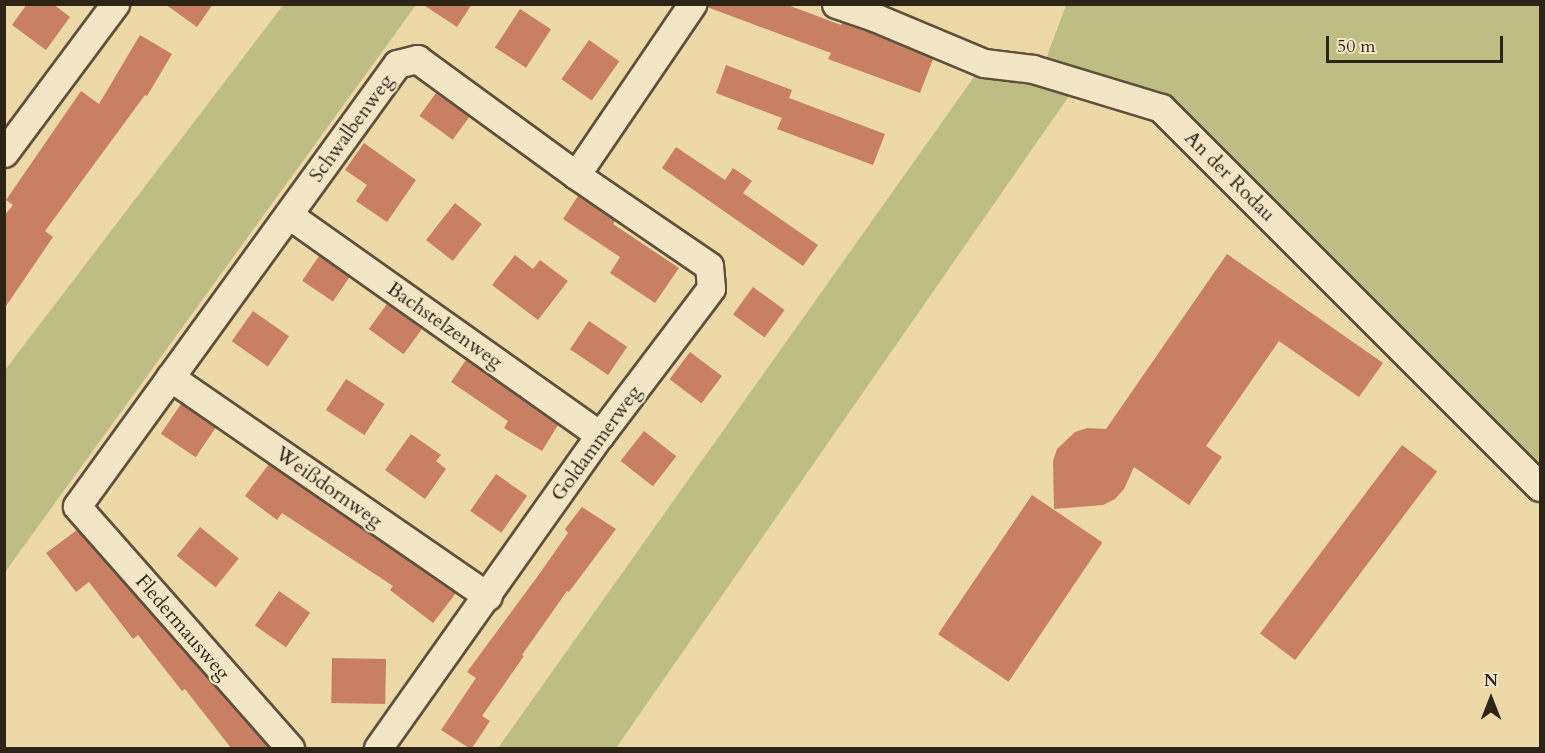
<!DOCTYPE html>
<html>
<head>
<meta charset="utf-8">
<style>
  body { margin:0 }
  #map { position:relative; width:1545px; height:753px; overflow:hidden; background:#edd8a7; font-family:Cardo,serif }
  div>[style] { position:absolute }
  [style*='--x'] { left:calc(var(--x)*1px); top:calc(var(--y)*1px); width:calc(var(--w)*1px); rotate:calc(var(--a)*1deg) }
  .green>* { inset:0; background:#bdbd84 }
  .building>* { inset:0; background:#c97f63; transform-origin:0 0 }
  .roads { filter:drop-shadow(2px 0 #5e503b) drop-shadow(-2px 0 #5e503b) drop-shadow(0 2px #5e503b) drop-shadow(0 -2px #5e503b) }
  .street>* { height:27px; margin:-13.5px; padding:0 13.5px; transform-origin:13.5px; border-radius:13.5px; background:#f3e6c6 }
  span { translate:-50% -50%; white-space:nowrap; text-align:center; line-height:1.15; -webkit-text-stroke:4.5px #f3e6c6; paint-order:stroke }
  .street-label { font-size:20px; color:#2e2317 }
  .frame { position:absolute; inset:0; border:6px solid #2e2317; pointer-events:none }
  .north { position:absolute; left:1461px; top:669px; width:60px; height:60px; -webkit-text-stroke:4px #f3e6c6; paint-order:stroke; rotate:0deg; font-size:16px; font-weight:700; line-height:24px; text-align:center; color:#2e2317 }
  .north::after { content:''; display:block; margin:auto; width:21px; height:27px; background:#2e2317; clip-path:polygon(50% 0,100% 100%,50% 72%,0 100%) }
  .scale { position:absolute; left:1326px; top:36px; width:177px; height:27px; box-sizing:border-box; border:3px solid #2e2317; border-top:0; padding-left:8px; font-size:18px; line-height:21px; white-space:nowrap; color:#2e2317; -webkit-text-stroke:4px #f3e6c6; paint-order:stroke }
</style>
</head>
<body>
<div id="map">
  <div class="green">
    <i style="clip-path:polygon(284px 4px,416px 5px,5px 572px,5px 370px)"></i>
    <i style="clip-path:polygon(1066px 5px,1540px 5px,1540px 477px,1163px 106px,1043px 67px)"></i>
    <i style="clip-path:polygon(984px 63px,1078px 83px,616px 748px,498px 748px)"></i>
  </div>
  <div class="building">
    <i style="clip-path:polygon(27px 4px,53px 4px,70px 17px,46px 50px,12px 25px)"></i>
    <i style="clip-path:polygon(165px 4px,213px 4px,197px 27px)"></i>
    <i style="clip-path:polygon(422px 4px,472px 4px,457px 27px)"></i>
    <i style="clip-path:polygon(708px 4px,785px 4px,841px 25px,842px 23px,868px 32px,933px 59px,920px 93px,828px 59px,831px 53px,707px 7px)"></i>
    <i style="left:520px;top:9px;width:37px;height:46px;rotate:33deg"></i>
    <i style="clip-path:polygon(140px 35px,172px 54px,147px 96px,145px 95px,45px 231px,53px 237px,4px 309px,4px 216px,13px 205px,6px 200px,81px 91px,99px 104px)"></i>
    <i style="left:589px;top:40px;width:37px;height:48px;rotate:35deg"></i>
    <i style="clip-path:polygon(726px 65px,792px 90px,789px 98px,885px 134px,873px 165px,777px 129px,782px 118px,716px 93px)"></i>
    <i style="left:436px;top:93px;width:41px;height:28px;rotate:36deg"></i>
    <i style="clip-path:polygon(364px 143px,416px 180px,387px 222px,356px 201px,367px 185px,345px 170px)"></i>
    <i style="clip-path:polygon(676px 147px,725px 180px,733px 168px,752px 181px,743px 193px,818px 245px,803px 266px,662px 168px)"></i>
    <i style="clip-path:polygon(578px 196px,615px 221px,613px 224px,679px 268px,655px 303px,610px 273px,620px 257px,563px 219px)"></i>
    <i style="left:455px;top:203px;width:34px;height:47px;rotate:38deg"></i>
    <i style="clip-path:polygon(1227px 254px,1383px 363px,1359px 397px,1279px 341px,1206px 446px,1222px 457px,1189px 505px,1134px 467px,1124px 489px,1115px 499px,1103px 505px,1054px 509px,1053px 461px,1057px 449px,1075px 432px,1087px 428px,1106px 429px)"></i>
    <i style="clip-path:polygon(515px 255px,533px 269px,540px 260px,568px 281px,538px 320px,492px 285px)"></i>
    <i style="left:319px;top:256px;width:37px;height:30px;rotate:34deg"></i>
    <i style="left:753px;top:287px;width:39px;height:34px;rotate:36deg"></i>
    <i style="left:387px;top:304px;width:43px;height:31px;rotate:36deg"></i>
    <i style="left:253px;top:311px;width:44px;height:37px;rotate:35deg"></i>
    <i style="left:589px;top:321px;width:46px;height:34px;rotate:34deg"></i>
    <i style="left:690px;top:352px;width:40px;height:34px;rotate:37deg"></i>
    <i style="clip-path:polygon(466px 360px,558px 425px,542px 451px,504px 428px,508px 421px,451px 382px)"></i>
    <i style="left:346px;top:379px;width:46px;height:37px;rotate:33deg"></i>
    <i style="left:181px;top:404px;width:42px;height:36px;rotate:34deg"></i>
    <i style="left:644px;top:431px;width:41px;height:38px;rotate:38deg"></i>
    <i style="clip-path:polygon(411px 434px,441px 455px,436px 461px,446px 469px,425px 499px,385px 470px)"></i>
    <i style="left:1402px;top:445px;width:44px;height:236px;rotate:37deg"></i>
    <i style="clip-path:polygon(269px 464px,456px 593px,433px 623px,390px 590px,393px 586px,282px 513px,277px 520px,245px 496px)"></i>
    <i style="left:496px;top:474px;width:38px;height:45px;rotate:35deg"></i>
    <i style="left:1032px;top:495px;width:85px;height:168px;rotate:34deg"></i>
    <i style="clip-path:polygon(582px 507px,616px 529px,569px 592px,567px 591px,522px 655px,524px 656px,482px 716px,490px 721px,472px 748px,469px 748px,441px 730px,476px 678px,467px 672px,540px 573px,568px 533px,565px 529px)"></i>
    <i style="left:200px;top:527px;width:50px;height:37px;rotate:39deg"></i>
    <i style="clip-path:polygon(77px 530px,269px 748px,231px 748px,185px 689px,182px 691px,138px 635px,133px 639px,89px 582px,76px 592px,46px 553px)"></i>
    <i style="left:279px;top:591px;width:38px;height:42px;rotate:35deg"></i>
    <i style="left:332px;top:658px;width:54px;height:45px;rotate:1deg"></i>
  </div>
  <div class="roads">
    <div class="street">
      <i style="--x:836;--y:4;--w:40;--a:18.9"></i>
      <i style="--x:874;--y:17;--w:119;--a:22.7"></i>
      <i style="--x:984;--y:63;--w:49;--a:7"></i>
      <i style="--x:1033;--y:69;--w:134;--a:16.9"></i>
      <i style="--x:1161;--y:108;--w:536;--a:45"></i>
      <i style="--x:4;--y:153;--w:186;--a:-53.3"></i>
      <i style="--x:289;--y:215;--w:381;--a:35.3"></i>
      <i style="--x:170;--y:377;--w:386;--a:34.6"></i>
      <i style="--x:290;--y:748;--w:322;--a:-131.4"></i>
      <i style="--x:77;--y:506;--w:546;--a:-54.1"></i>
      <i style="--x:397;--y:64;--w:21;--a:-14"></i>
      <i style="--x:417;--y:59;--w:197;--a:36.1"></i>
      <i style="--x:576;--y:175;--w:207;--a:-55.8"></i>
      <i style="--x:378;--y:748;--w:384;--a:-54.7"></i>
      <i style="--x:600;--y:435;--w:184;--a:-52.9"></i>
      <i style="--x:711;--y:288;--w:22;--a:-95"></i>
      <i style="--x:709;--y:266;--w:161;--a:-145.6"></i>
    </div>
  </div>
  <div class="street-label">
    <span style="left:351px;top:128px;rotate:-54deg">Schwalbenweg</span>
    <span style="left:1230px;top:176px;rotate:45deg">An der Rodau</span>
    <span style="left:445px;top:325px;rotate:35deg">Bachstelzenweg</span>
    <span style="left:596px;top:443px;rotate:-54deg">Goldammerweg</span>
    <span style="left:329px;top:487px;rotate:35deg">Weißdornweg</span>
    <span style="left:183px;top:627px;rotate:49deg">Fledermausweg</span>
  </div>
  <div class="frame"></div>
  <div class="north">N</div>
  <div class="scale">50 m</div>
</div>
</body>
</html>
